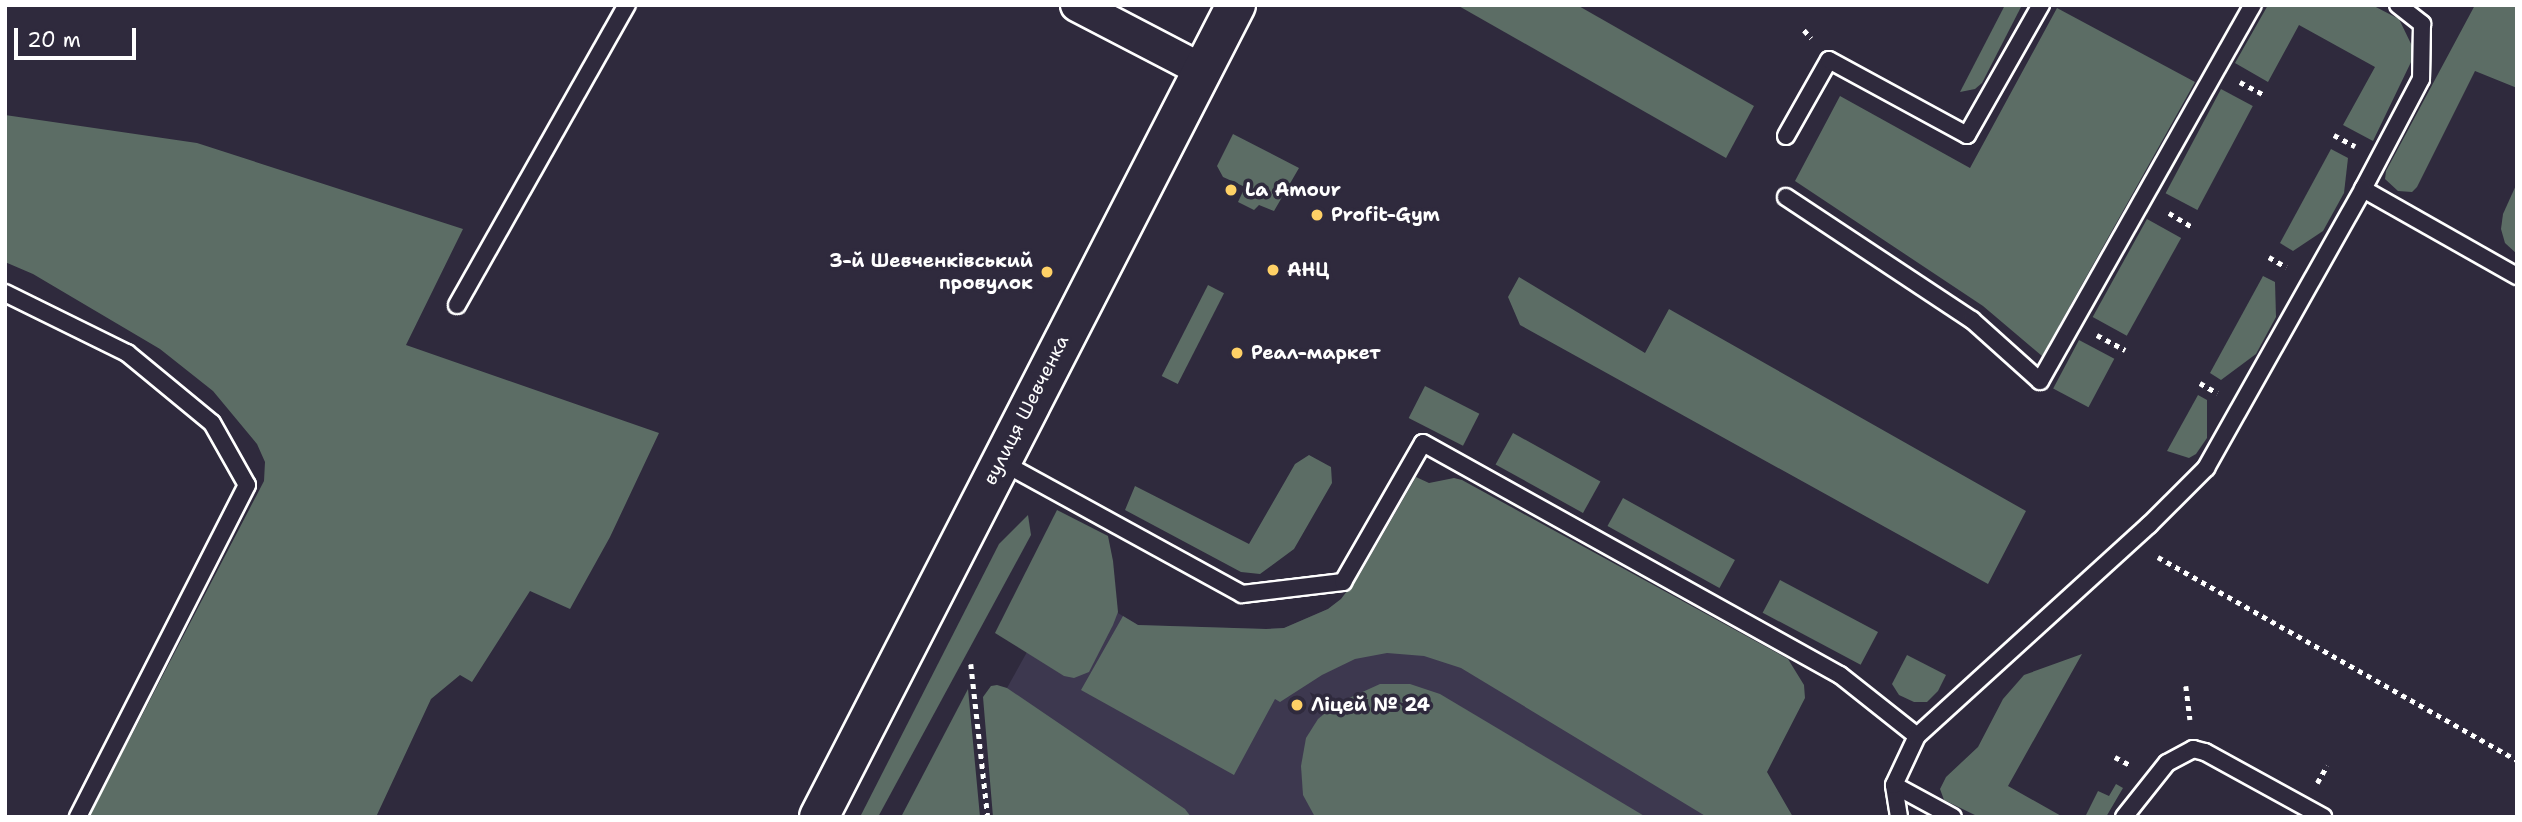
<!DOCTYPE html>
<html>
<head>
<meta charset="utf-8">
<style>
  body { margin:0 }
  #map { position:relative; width:2522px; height:822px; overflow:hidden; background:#2f2a3d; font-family:"Shantell Sans",sans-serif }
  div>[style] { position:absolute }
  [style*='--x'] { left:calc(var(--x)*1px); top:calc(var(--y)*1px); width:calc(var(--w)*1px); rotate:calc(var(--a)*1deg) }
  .built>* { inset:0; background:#3d384f }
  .green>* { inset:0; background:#5c6d65; transform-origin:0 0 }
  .path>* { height:4.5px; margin-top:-2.25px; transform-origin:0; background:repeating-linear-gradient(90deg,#fff 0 5px,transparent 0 10px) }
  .roads { filter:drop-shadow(2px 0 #fff) drop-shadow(-2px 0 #fff) drop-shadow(0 2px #fff) drop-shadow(0 -2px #fff) }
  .service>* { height:16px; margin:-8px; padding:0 8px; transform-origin:8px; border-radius:8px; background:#2f2a3d }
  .minor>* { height:32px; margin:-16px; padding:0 16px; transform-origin:16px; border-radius:16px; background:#2f2a3d }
  .tertiary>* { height:38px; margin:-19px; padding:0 19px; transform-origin:19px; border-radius:19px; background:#2f2a3d }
  .dots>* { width:19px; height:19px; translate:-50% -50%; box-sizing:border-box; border:4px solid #2f2a3d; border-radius:50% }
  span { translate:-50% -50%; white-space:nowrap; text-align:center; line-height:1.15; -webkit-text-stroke:7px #2f2a3d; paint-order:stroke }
  .poi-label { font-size:19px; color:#fff; font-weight:700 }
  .left { translate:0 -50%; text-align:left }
  .right { translate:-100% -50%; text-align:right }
  .street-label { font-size:19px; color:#fff }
  .frame { position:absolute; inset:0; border:7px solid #fff; pointer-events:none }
  .scale { position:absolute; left:14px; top:28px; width:122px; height:32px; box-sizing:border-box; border:4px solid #fff; border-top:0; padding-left:9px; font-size:21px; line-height:24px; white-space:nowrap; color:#fff; -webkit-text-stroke:5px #2f2a3d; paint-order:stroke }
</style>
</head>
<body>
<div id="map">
  <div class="built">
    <i style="clip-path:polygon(1360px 574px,1747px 817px,1046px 817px,1007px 688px,1066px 582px,1138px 625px,1266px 629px,1284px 628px,1328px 609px,1341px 599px)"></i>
  </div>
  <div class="green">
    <i style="clip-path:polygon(1457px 5px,1577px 5px,1754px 106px,1726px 158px)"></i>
    <i style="clip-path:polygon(2005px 5px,2022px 5px,1982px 83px,1975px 89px,1960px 92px)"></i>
    <i style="clip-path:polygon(2268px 5px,2372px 5px,2399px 19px,2414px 50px,2412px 60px,2373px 141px,2343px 125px,2375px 67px,2299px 25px,2268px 82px,2235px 63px)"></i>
    <i style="clip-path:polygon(2475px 5px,2517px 5px,2517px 88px,2475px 71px,2417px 187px,2412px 192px,2398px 191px,2385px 179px,2386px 171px)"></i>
    <i style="clip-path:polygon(2057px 8px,2195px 82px,2042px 356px,1983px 306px,1795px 181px,1840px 96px,1970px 168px)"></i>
    <i style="left:2221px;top:89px;width:36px;height:118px;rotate:28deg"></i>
    <i style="clip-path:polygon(5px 115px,197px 143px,463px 229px,406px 345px,659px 433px,610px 537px,570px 609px,530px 591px,472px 682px,460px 675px,431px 699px,376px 817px,89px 817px,264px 481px,265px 462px,257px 444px,213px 391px,160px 349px,33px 274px,5px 262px)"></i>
    <i style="clip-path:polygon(1233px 134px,1299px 168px,1274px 211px,1259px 205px,1254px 210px,1238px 202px,1245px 187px,1223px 177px,1217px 166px)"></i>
    <i style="clip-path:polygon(2331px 149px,2348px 158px,2344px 193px,2323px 231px,2293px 251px,2280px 243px)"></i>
    <i style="clip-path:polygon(2517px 183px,2517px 254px,2505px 243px,2501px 229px,2503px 214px)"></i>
    <i style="left:2147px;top:219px;width:39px;height:112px;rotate:29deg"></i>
    <i style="clip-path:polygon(2263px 276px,2275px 282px,2276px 317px,2256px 354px,2221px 380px,2210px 373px)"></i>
    <i style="clip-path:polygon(1519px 277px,1645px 353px,1669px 309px,2026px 511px,1988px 584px,1520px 325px,1508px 297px)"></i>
    <i style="left:1208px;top:285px;width:18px;height:102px;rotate:27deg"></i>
    <i style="left:2079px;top:340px;width:40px;height:55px;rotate:28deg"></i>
    <i style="left:1425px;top:386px;width:61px;height:36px;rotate:27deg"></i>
    <i style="clip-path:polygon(2198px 395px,2207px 400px,2207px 438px,2196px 454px,2189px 458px,2167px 451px)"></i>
    <i style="left:1513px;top:433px;width:100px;height:36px;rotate:29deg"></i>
    <i style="clip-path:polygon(1309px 455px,1331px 467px,1332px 483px,1294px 549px,1260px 574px,1241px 572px,1125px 510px,1135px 486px,1249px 544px,1295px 464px)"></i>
    <i style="clip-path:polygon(1416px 477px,1429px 483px,1454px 478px,1462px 480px,1788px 659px,1804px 685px,1805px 698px,1767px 772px,1793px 817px,1707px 817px,1461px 668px,1424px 656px,1387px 653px,1355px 659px,1322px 675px,1280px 702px,1275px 699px,1234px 775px,1081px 690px,1123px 616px,1138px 625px,1266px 629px,1284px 628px,1328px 609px,1341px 599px,1360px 574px)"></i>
    <i style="left:1623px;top:498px;width:128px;height:32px;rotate:29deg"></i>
    <i style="clip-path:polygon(1057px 510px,1108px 536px,1113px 561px,1118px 612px,1113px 625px,1089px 672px,1074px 678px,1064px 676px,995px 633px)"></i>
    <i style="clip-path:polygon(1028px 515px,1031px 535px,878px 817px,860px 817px,999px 544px)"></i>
    <i style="left:1780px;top:580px;width:111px;height:37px;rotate:28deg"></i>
    <i style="clip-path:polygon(2082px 654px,2008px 786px,2063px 817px,1979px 817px,1944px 800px,1940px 789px,1946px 777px,1978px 747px,2003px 699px,2024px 675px)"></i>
    <i style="clip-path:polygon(1907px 655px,1946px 675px,1938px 691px,1927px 702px,1914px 702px,1899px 695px,1892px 684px)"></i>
    <i style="clip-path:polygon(1380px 684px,1410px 684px,1440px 694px,1646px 817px,1315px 817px,1303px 795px,1301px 766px,1306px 738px,1318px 719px,1336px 704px)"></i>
    <i style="clip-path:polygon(997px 685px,1007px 688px,1185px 809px,1191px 817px,993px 817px,983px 697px,991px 686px)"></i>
    <i style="clip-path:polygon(968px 689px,980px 817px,901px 817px)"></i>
    <i style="clip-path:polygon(2116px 784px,2123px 788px,2106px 817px,2085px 817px,2098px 791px,2109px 796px)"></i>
  </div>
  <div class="path">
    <i style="--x:1804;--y:30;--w:11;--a:49"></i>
    <i style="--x:2240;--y:82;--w:27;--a:28"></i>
    <i style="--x:2334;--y:135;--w:24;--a:28"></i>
    <i style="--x:2169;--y:213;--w:27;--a:31"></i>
    <i style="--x:2269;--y:257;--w:20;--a:30"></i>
    <i style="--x:2097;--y:335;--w:32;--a:28"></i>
    <i style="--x:2200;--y:383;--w:20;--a:30"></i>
    <i style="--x:2158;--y:557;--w:412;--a:29.5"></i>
    <i style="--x:971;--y:664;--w:154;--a:83.7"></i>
    <i style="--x:2186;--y:686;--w:34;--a:83"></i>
    <i style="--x:2115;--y:757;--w:17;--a:28"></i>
    <i style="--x:2317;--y:783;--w:20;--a:-60"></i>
  </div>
  <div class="roads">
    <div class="service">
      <i style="--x:2398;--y:5;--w:31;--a:38"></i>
      <i style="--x:2422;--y:24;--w:55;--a:91"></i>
      <i style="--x:2421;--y:79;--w:124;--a:117.8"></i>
      <i style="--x:2363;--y:189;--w:177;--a:29.5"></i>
      <i style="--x:1786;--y:136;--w:87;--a:-60.5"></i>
      <i style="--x:1829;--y:60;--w:157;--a:28.5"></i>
      <i style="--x:1967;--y:135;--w:150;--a:-60.4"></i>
      <i style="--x:1786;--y:197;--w:223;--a:33.5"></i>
      <i style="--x:1972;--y:320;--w:91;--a:41.9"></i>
      <i style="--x:2040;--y:381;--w:432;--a:-60.5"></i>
      <i style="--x:5;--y:293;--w:136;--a:26.2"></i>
      <i style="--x:127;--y:353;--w:110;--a:39.5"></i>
      <i style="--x:212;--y:423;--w:71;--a:60.6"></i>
      <i style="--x:247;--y:485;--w:373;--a:117"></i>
      <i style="--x:457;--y:305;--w:345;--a:-60.5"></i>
      <i style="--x:1000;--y:461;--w:276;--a:28.8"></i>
      <i style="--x:1242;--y:594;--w:102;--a:-6.8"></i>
      <i style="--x:1343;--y:582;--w:160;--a:-60.1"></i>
      <i style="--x:1423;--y:443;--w:477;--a:29.1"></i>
      <i style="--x:1840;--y:675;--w:98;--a:38.4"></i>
      <i style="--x:1894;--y:785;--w:67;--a:28.5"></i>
      <i style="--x:1899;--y:817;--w:32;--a:-99"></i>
      <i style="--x:1894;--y:785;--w:54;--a:-64.9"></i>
      <i style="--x:1917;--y:736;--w:314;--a:-42.3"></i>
      <i style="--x:2149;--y:525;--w:81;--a:-45"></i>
      <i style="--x:2206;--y:468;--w:320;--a:-60.6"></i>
      <i style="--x:2124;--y:817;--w:69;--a:-51.5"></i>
      <i style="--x:2167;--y:763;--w:30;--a:-28"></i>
      <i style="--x:2193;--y:749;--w:12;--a:14"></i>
      <i style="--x:2205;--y:752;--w:135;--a:28.8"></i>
    </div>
    <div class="minor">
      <i style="--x:1077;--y:5;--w:141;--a:27.5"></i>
    </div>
    <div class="tertiary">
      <i style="--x:819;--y:817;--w:913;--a:-62.82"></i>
    </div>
  </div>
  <div class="dots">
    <i style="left:1231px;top:190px;background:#ffd166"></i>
    <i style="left:1317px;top:215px;background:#ffd166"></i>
    <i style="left:1273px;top:270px;background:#ffd166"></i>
    <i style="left:1047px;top:272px;background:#ffd166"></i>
    <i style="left:1237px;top:353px;background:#ffd166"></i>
    <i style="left:1297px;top:705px;background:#ffd166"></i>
  </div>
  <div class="poi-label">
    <span class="left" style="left:1245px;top:190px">La Amour</span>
    <span class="left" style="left:1331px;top:215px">Profit-Gym</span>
    <span class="right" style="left:1033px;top:272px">3-й Шевченківський<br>провулок</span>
    <span class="left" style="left:1287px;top:270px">АНЦ</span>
    <span class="left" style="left:1251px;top:353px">Реал-маркет</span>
    <span class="left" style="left:1311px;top:705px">Ліцей № 24</span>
  </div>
  <div class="street-label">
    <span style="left:1026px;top:410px;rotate:-63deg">вулиця Шевченка</span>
  </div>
  <div class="frame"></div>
  <div class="scale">20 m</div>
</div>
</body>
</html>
